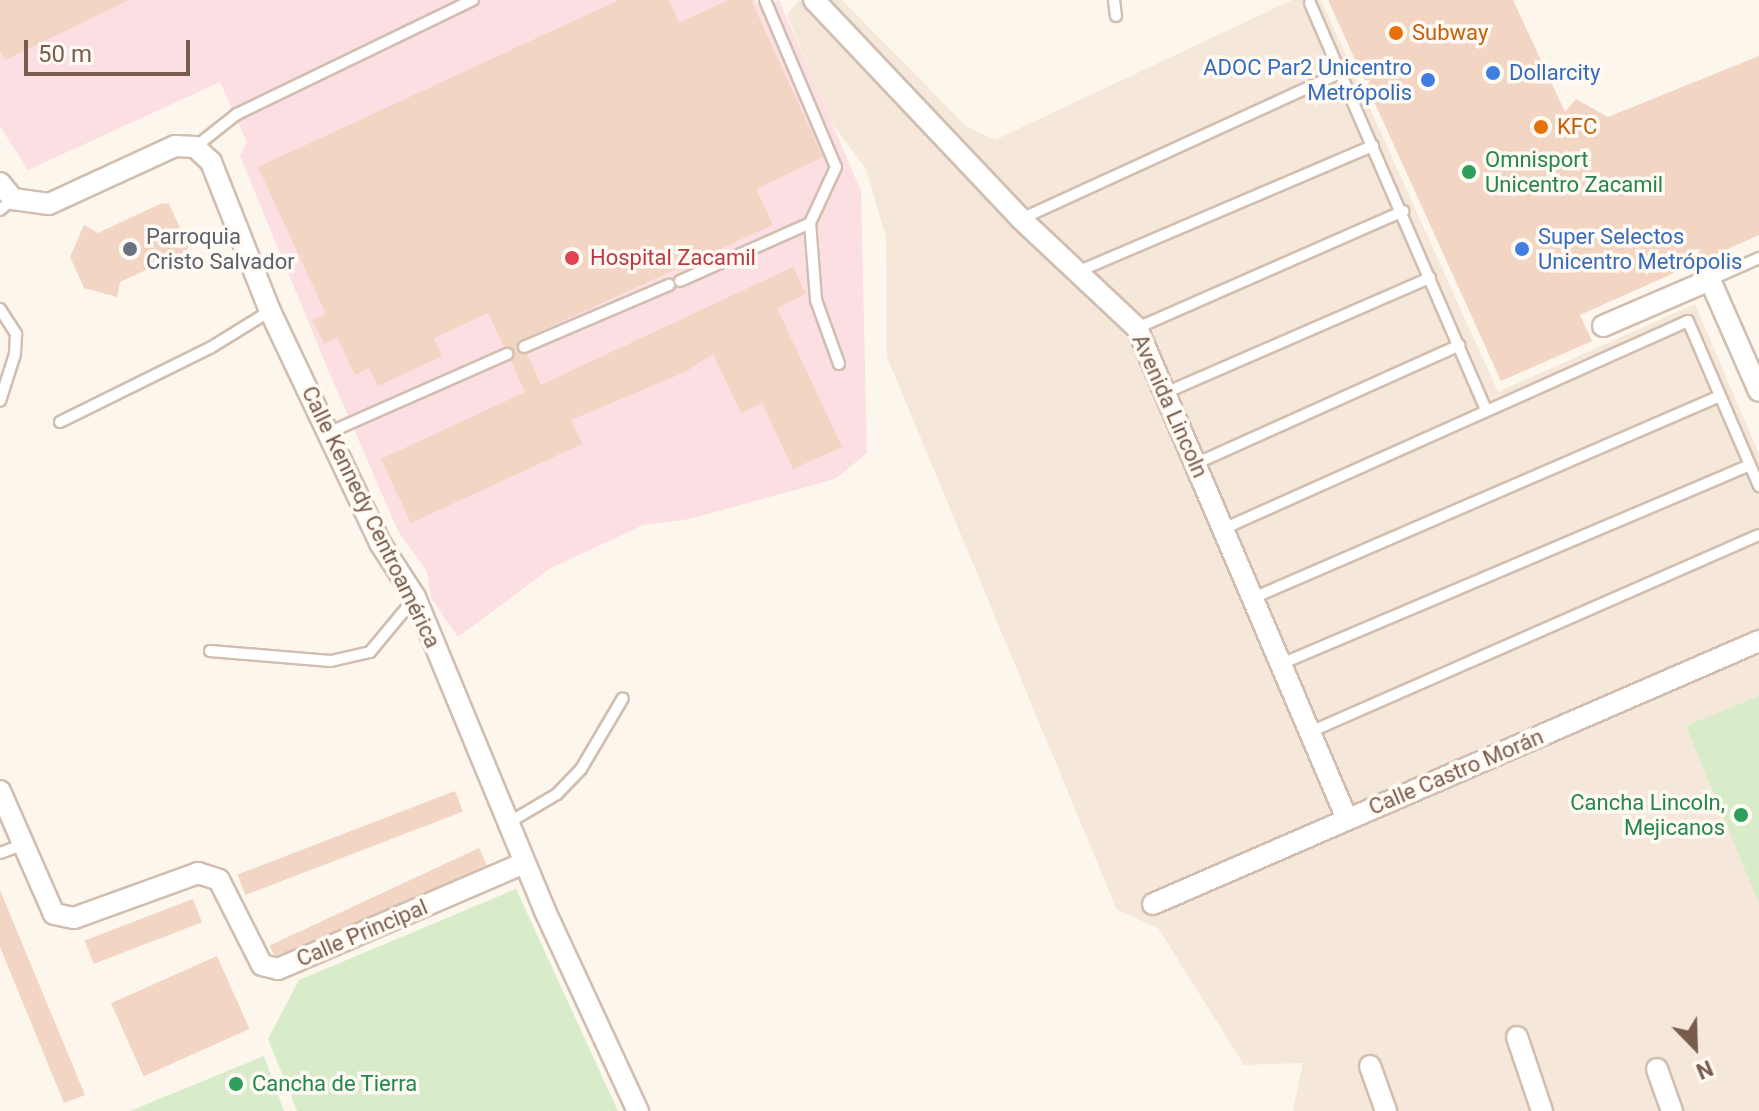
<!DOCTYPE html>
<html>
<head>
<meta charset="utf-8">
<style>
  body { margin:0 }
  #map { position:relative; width:1759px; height:1111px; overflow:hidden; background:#fdf6ec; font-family:Roboto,sans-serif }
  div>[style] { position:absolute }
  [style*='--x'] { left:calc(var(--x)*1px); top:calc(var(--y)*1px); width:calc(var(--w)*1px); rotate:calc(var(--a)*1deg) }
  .residential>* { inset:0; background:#f5e8da }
  .medical>* { inset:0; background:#fbdfe3 }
  .green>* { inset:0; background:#d8ecc9 }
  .building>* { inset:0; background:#f3d5c3; transform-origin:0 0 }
  .roads { filter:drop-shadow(2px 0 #d1beb0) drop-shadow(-2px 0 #d1beb0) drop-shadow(0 2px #d1beb0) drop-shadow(0 -2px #d1beb0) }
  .service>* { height:10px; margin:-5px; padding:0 5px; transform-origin:5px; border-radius:5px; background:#fff }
  .minor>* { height:20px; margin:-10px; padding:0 10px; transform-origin:10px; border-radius:10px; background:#fff }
  .dots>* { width:22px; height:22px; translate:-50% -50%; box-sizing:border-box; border:4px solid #fffaf3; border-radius:50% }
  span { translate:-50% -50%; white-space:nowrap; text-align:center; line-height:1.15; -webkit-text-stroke:7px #fffaf3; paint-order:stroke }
  .food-label { font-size:22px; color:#c56008 }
  .left { translate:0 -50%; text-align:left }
  .shop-label { font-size:22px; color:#366cbe }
  .right { translate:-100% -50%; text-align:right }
  .leisure-label { font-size:22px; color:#27864d }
  .worship-label { font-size:22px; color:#5b616d }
  .health-label { font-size:22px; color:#be3a42 }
  .street-label { font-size:22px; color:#7a5c4d }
  .north { position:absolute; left:1655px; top:1007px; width:80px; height:80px; -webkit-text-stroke:6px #fffaf3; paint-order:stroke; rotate:157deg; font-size:22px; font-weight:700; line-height:32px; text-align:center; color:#7a5c4d }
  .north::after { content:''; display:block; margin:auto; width:28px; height:36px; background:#7a5c4d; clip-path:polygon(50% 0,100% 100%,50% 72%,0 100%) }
  .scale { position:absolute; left:24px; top:40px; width:166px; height:36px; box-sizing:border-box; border:4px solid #7a5c4d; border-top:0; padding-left:10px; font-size:24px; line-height:28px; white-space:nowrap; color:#7a5c4d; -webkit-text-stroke:6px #fffaf3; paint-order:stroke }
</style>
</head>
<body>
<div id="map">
  <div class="residential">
    <i style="clip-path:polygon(800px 0,842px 0,966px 126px,995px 140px,1292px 0,1321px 0,1498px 392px,1695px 304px,1759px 454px,1759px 1111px,1293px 1111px,1303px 1063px,1244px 1065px,1158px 928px,1117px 910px,887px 357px,886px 237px,866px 169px,829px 119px,787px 15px)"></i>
  </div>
  <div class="medical">
    <i style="clip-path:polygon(0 0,755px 0,759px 7px,779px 0,861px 191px,867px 453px,835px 479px,689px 519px,643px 525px,549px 569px,458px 637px,431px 598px,427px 571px,398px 531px,327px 367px,240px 156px,247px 142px,220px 82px,28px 170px,0 126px)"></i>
  </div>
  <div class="green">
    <i style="clip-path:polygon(1759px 696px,1759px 904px,1686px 726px)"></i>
    <i style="clip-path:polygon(516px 889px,618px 1111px,297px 1111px,268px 1039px,299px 980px)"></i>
    <i style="clip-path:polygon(264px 1056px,284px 1111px,130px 1111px)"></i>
  </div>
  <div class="building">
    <i style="clip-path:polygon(0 0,129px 0,5px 60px,0 50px)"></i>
    <i style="clip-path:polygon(619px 0,669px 0,679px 23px,728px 0,751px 0,823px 157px,756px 189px,773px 225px,521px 340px,517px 351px,527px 354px,541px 385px,793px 267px,806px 294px,777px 308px,842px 447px,793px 469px,762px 403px,741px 413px,713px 354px,685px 372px,571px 420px,582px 444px,411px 523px,381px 459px,525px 392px,511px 361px,515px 352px,504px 347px,488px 313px,434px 338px,442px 356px,378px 386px,369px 368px,355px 375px,337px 337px,324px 344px,312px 320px,326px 314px,258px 167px)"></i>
    <i style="clip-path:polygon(1328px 0,1513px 0,1565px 112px,1576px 99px,1608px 117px,1759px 56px,1759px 235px,1580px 315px,1592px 341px,1501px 381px)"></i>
    <i style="clip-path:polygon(162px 203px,169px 204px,189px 247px,185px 252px,120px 282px,117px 297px,84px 288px,70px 257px,84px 225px,98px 233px)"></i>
    <i style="left:455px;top:791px;width:22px;height:233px;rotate:69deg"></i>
    <i style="left:479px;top:848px;width:19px;height:231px;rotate:65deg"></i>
    <i style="clip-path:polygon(0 890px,85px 1095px,64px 1103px,0 947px)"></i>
    <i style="left:193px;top:899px;width:25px;height:116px;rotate:69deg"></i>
    <i style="left:217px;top:956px;width:80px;height:116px;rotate:66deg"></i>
  </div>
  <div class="roads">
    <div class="service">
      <i style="--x:765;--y:0;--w:181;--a:67"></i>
      <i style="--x:836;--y:167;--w:62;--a:114.9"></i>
      <i style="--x:810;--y:223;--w:77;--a:85.5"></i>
      <i style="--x:816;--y:300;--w:68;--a:70.2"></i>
      <i style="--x:1114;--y:0;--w:16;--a:83"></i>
      <i style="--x:1310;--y:3;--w:443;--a:66.6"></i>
      <i style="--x:195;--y:147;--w:53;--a:-38.2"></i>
      <i style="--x:237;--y:114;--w:262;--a:-25.8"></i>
      <i style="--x:0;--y:210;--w:17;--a:-40"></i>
      <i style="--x:1021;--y:219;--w:353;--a:-24.6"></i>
      <i style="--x:1077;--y:272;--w:322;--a:-23.1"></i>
      <i style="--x:1710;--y:280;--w:54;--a:-24.2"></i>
      <i style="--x:680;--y:281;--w:142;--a:-24"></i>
      <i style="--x:0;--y:309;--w:30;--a:57"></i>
      <i style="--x:16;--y:334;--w:20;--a:93"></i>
      <i style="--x:15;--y:354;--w:49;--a:107.7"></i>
      <i style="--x:1137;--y:328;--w:291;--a:-23.7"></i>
      <i style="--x:524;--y:347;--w:158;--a:-23.2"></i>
      <i style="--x:1165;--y:393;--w:289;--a:-23.5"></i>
      <i style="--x:60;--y:422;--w:167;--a:-26.3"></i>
      <i style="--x:210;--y:348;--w:70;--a:-31.7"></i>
      <i style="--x:328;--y:433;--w:196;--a:-23.8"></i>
      <i style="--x:1195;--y:464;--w:290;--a:-24.2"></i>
      <i style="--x:1223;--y:529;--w:509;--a:-24.1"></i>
      <i style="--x:1688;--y:321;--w:180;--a:66.7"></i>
      <i style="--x:1253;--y:598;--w:509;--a:-23.39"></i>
      <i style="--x:210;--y:651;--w:121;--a:4.7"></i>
      <i style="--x:331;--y:661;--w:40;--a:-13"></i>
      <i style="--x:370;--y:652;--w:69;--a:-50.3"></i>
      <i style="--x:1281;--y:664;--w:509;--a:-22.99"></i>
      <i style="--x:1310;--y:732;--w:490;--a:-23.7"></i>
      <i style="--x:508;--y:823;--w:57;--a:-30.6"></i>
      <i style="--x:557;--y:794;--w:35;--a:-46"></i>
      <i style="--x:581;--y:769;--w:82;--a:-59.4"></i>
      <i style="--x:0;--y:853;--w:23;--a:-20"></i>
    </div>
    <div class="minor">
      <i style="--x:814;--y:0;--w:301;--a:46.6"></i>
      <i style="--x:1021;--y:219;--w:159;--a:43.2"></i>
      <i style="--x:1137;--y:328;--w:534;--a:66.84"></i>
      <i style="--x:0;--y:183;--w:21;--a:51"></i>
      <i style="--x:13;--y:199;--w:36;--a:8"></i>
      <i style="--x:49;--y:204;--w:139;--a:-24.7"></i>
      <i style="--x:175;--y:146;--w:20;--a:3"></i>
      <i style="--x:195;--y:147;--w:22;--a:43"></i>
      <i style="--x:211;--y:162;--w:160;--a:68.4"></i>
      <i style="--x:270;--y:311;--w:257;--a:64.6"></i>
      <i style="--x:380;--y:543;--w:64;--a:57.1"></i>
      <i style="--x:415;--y:597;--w:340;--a:67.5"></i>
      <i style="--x:545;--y:911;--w:221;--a:65.1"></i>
      <i style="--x:1603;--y:326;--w:116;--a:-23.3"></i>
      <i style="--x:1710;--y:280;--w:121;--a:66.2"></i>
      <i style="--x:0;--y:791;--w:134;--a:66.3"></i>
      <i style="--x:54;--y:914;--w:20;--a:11"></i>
      <i style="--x:74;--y:918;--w:132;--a:-19.9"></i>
      <i style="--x:198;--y:873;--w:22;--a:18"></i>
      <i style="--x:219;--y:880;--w:95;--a:63.2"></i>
      <i style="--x:262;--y:965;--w:16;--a:14"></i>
      <i style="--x:278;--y:969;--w:268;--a:-23.3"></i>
      <i style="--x:1153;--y:904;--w:661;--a:-23.46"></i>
      <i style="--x:1517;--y:1037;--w:78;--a:71.3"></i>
      <i style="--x:1370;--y:1066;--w:48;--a:70.4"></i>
      <i style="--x:1657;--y:1069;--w:45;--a:70.3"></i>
    </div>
  </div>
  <div class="dots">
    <i style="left:1396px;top:33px;background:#e8710a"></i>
    <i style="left:1493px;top:73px;background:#3f7fe0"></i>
    <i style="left:1428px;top:80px;background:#3f7fe0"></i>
    <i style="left:1541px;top:127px;background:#e8710a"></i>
    <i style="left:1469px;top:172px;background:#2e9e5b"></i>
    <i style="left:130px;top:249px;background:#6b7280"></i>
    <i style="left:1522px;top:249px;background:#3f7fe0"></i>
    <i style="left:572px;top:258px;background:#e0444e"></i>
    <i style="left:1741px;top:815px;background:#2e9e5b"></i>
    <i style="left:236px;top:1084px;background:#2e9e5b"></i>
  </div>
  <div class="food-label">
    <span class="left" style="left:1412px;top:33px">Subway</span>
    <span class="left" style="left:1557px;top:127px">KFC</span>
  </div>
  <div class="shop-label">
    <span class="right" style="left:1412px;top:80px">ADOC Par2 Unicentro<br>Metrópolis</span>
    <span class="left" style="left:1509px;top:73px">Dollarcity</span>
    <span class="left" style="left:1538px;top:249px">Super Selectos<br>Unicentro Metrópolis</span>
  </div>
  <div class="leisure-label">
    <span class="left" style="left:1485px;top:172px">Omnisport<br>Unicentro Zacamil</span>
    <span class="right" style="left:1725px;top:815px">Cancha Lincoln,<br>Mejicanos</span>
    <span class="left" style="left:252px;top:1084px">Cancha de Tierra</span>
  </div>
  <div class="worship-label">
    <span class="left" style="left:146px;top:249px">Parroquia<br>Cristo Salvador</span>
  </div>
  <div class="health-label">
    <span class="left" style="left:590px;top:258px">Hospital Zacamil</span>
  </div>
  <div class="street-label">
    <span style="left:1170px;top:406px;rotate:66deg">Avenida Lincoln</span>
    <span style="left:371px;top:517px;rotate:64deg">Calle Kennedy Centroamérica</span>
    <span style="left:1456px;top:772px;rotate:-23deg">Calle Castro Morán</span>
    <span style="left:362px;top:933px;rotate:-23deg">Calle Principal</span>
  </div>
  <div class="north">N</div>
  <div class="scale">50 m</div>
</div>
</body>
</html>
